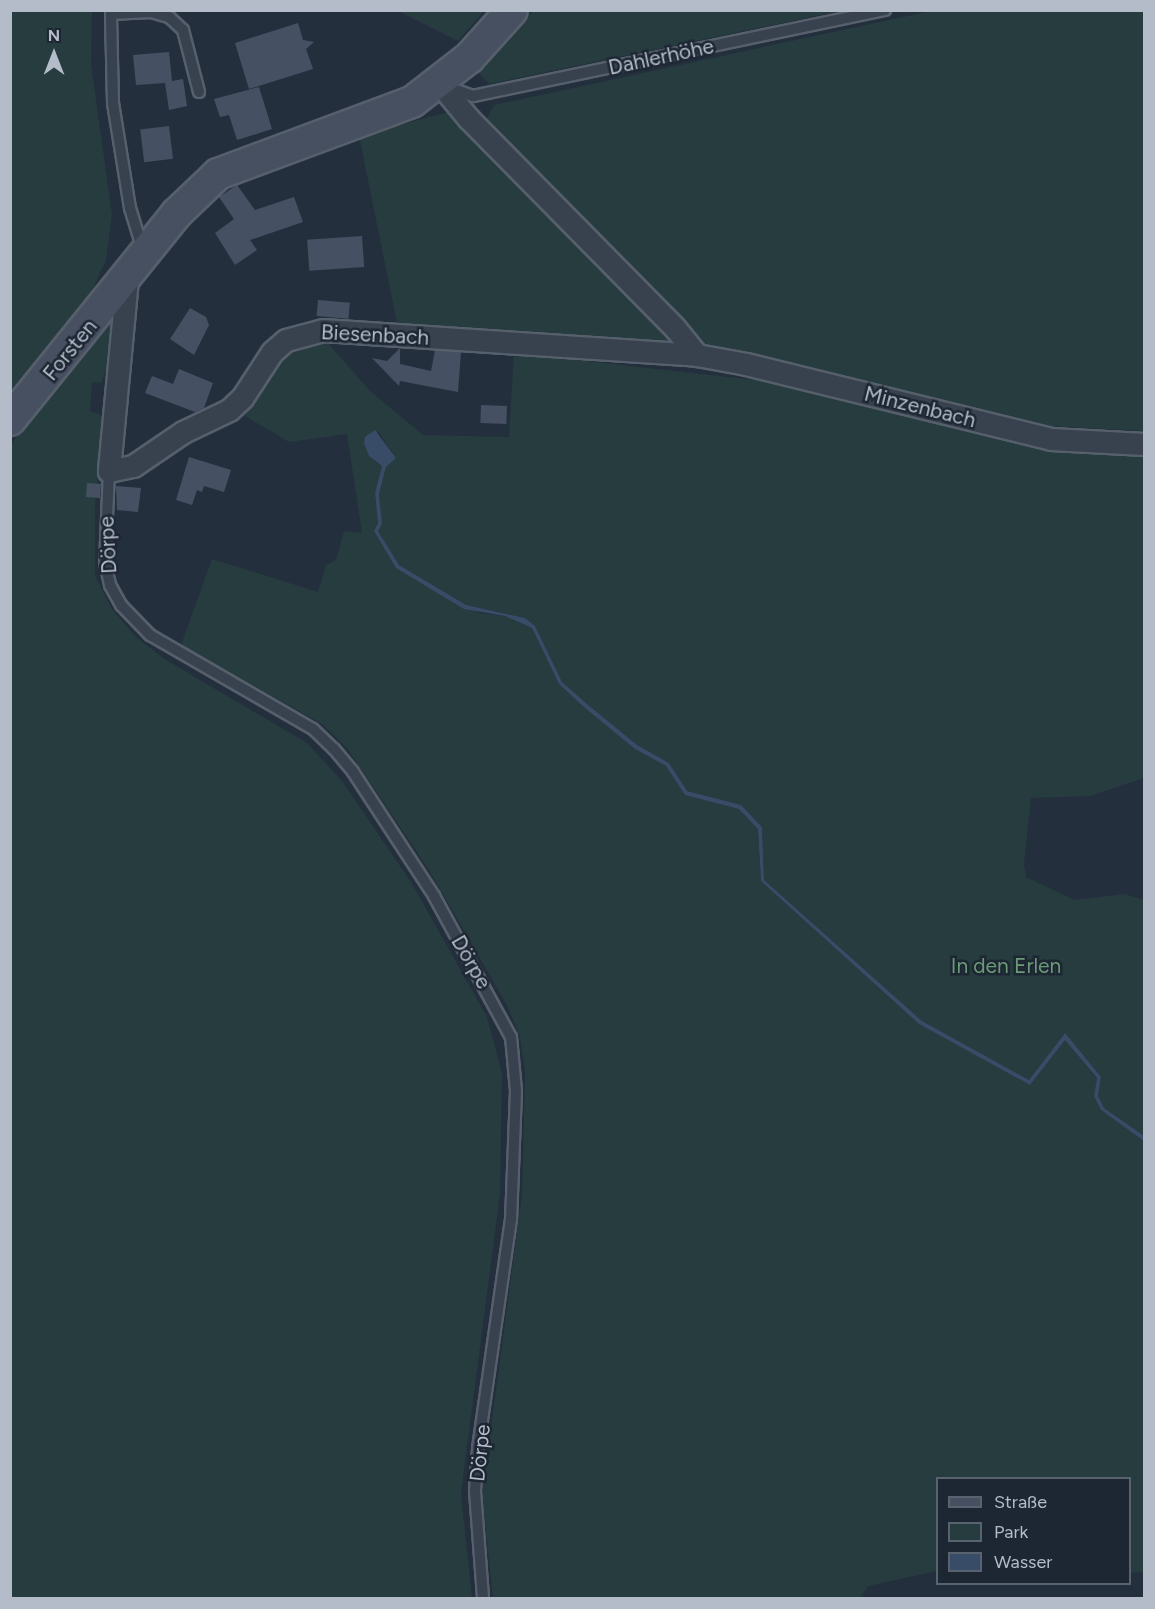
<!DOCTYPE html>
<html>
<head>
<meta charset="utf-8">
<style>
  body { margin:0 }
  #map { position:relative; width:1155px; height:1609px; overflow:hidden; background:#242f3e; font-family:Figtree,sans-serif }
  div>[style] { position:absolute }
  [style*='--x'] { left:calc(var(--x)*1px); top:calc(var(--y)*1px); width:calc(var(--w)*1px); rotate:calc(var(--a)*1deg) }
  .green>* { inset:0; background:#263c3f }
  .water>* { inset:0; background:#394c67 }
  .building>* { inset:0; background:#455162; transform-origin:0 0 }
  .roads { filter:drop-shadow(2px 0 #565f6c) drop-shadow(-2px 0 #565f6c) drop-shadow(0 2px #565f6c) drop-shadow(0 -2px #565f6c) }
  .lane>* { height:10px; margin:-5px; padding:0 5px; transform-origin:5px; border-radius:5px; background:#38414e }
  .street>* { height:21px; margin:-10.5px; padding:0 10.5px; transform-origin:10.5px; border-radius:10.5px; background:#38414e }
  .secondary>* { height:30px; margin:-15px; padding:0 15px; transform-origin:15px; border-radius:15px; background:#465061 }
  span { translate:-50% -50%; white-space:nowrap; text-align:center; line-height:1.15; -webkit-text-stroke:5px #1d2633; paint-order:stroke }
  .street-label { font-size:21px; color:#b4bcc9 }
  .park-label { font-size:21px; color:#6b9a76 }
  .frame { position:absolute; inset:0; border:12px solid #b4bcc9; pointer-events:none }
  .legend { position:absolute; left:936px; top:1477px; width:195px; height:108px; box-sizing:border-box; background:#1d2633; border:2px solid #59626f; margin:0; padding:8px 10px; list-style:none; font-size:18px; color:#b4bcc9 }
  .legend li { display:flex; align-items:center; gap:12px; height:30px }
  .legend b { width:30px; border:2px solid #59626f }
  .north { position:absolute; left:24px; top:24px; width:60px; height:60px; -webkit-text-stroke:4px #1d2633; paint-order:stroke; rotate:0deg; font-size:16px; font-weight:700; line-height:24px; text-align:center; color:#b4bcc9 }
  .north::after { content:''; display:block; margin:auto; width:21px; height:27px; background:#b4bcc9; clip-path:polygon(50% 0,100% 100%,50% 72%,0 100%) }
</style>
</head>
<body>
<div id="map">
  <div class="green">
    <i style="clip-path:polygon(11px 11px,92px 11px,91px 64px,112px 215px,106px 260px,87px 301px,11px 390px)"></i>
    <i style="clip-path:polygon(398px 11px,484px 11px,458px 41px)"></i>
    <i style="clip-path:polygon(533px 11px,840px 11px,489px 84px,477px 71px)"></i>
    <i style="clip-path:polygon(931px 11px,1144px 11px,1144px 431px,1027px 425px,728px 355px,700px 342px,484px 124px,494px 105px)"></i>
    <i style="clip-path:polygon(452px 111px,668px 336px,670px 347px,397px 323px,359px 136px)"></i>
    <i style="clip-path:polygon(114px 315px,110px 374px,105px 373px,101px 383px,92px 382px,90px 411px,103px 416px,95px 505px,95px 576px,112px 609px,136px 637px,166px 660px,307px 743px,342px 781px,411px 882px,487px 1017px,502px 1073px,500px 1194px,461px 1493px,472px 1598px,11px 1598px,11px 444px)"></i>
    <i style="clip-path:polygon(314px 341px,326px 341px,370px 391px,423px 435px,509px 437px,514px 353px,782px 383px,1144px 453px,1144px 778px,1090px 796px,1031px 798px,1024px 864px,1026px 877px,1074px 900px,1125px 894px,1144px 900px,1144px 1136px,1104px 1108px,1098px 1096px,1101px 1077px,1064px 1034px,1029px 1080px,922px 1021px,764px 880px,762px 827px,741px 805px,687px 791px,669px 763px,637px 745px,587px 704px,562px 682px,535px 626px,525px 618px,466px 605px,399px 565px,378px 531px,382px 524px,379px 494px,386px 466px,396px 458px,378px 431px,374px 461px,382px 466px,375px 493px,378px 523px,374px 531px,396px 568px,479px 613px,505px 616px,532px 628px,559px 684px,635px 749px,666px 766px,685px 795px,739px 809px,758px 828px,761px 881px,919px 1024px,1030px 1085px,1065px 1040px,1097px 1079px,1094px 1096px,1101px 1110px,1144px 1141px,1144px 1572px,1130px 1573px,1130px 1478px,938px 1478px,937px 1571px,868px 1586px,860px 1598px,493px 1598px,482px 1495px,522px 1195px,525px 1072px,520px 1037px,508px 1007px,429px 870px,347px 748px,322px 724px,181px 645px,212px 559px,318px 592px,326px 565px,336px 560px,344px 531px,362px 533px,347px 434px,289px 442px,240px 413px,279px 357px,295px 345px)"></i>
  </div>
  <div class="water">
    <i style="clip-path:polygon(375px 430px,396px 458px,386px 467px,379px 494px,382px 524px,378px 531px,399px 565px,466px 605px,525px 618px,535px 626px,562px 682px,587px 704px,637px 745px,669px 763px,687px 791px,741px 805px,762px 827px,764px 880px,922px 1021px,1029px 1080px,1065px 1033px,1101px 1077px,1098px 1096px,1104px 1108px,1144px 1136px,1144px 1141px,1101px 1110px,1094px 1096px,1097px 1078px,1065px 1040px,1030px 1085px,919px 1024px,761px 881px,758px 829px,739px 809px,685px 795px,666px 766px,635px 749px,584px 707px,559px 684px,532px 628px,505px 616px,464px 609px,396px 568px,374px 531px,378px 523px,375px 493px,382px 466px,369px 456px,364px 443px,365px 437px)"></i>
  </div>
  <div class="building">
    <i style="clip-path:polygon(298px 23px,303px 40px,314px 42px,306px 49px,313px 69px,249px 89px,235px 43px)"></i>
    <i style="clip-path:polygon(169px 52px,172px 81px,183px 79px,187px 106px,169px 110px,165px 83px,136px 85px,133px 55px)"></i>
    <i style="clip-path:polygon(259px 87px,272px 129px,237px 140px,229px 115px,220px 117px,214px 99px)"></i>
    <i style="left:169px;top:126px;width:33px;height:29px;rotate:83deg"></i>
    <i style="clip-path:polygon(237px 185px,255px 210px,294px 197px,303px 222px,250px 240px,257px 250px,235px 265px,215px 233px,234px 219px,219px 197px)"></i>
    <i style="left:362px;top:236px;width:31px;height:55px;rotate:86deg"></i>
    <i style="left:318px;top:300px;width:32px;height:16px;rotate:5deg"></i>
    <i style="clip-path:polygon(190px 308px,206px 317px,209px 325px,194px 355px,170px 339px)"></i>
    <i style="clip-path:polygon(400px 348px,400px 364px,431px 371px,435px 350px,461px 352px,458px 392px,400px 381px,399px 386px,372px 358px,387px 361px)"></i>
    <i style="clip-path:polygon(179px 369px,213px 383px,204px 408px,195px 412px,145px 393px,152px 376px,173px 384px)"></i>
    <i style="left:481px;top:405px;width:26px;height:18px;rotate:2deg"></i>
    <i style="clip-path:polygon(189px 457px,231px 470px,224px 492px,204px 486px,202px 492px,197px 490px,192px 505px,176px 500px)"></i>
    <i style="left:87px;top:483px;width:14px;height:14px;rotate:4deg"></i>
    <i style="clip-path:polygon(116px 486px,141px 488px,138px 512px,117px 510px)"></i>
  </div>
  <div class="roads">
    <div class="lane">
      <i style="--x:448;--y:87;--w:27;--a:20"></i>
      <i style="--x:473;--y:96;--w:421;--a:-11.8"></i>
      <i style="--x:143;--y:250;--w:44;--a:-107.2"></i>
      <i style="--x:130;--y:208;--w:106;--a:-99.2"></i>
      <i style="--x:113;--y:103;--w:89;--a:-91.3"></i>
      <i style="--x:111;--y:14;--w:40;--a:-2.9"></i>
      <i style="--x:151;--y:12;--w:19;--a:16"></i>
      <i style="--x:169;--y:17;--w:19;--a:43"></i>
      <i style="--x:183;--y:30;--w:64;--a:75.5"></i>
      <i style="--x:109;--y:471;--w:92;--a:92.5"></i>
      <i style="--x:105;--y:563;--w:23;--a:77"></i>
      <i style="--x:110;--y:585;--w:23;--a:61"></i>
      <i style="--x:121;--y:605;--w:42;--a:46"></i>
      <i style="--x:150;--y:635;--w:188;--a:30"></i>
      <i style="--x:313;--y:729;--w:29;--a:44"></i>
      <i style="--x:334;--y:749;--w:30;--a:50"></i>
      <i style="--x:353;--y:772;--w:148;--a:56.8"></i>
      <i style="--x:434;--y:896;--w:161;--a:61.4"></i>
      <i style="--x:511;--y:1037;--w:54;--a:84.7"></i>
      <i style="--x:516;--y:1091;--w:128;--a:92.2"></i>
      <i style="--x:511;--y:1219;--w:232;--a:98.2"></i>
      <i style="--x:478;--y:1449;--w:42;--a:94.1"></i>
      <i style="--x:475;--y:1491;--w:107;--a:85.7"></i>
    </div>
    <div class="street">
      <i style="--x:440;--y:84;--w:45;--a:50.4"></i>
      <i style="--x:469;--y:119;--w:293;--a:45.4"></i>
      <i style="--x:675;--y:328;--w:35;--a:51"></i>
      <i style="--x:127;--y:279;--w:193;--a:95.4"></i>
      <i style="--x:109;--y:471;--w:25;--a:-12"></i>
      <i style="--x:133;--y:466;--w:60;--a:-34.2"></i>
      <i style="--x:183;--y:432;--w:51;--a:-25.6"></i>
      <i style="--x:229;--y:410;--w:18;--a:-43"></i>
      <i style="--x:242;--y:398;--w:55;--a:-56.9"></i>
      <i style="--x:272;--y:352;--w:18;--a:-41"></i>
      <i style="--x:286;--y:340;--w:38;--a:-15"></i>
      <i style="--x:323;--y:330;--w:375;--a:3.8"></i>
      <i style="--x:697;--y:355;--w:50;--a:10.4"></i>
      <i style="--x:746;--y:364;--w:314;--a:13.8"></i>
      <i style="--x:1051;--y:439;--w:93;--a:3.1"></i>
    </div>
    <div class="secondary">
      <i style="--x:10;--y:420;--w:265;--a:-51.1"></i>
      <i style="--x:176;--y:214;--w:58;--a:-43.6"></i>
      <i style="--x:218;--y:174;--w:207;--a:-20.4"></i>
      <i style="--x:412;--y:102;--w:72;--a:-37.7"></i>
      <i style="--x:469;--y:58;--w:64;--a:-48.1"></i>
    </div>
  </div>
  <div class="street-label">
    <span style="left:661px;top:57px;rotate:-12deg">Dahlerhöhe</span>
    <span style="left:375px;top:335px;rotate:3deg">Biesenbach</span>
    <span style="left:70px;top:350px;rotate:-51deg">Forsten</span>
    <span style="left:920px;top:407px;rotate:14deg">Minzenbach</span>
    <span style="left:108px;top:545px;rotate:-93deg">Dörpe</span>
    <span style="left:471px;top:962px;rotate:60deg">Dörpe</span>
    <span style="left:480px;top:1453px;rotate:-84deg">Dörpe</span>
  </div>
  <div class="park-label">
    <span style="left:1006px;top:966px">In den Erlen</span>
  </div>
  <div class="frame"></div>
  <ul class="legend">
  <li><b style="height:8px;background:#465061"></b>Straße</li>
  <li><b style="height:16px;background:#263c3f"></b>Park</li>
  <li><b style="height:16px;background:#394c67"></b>Wasser</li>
  </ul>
  <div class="north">N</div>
</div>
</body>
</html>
